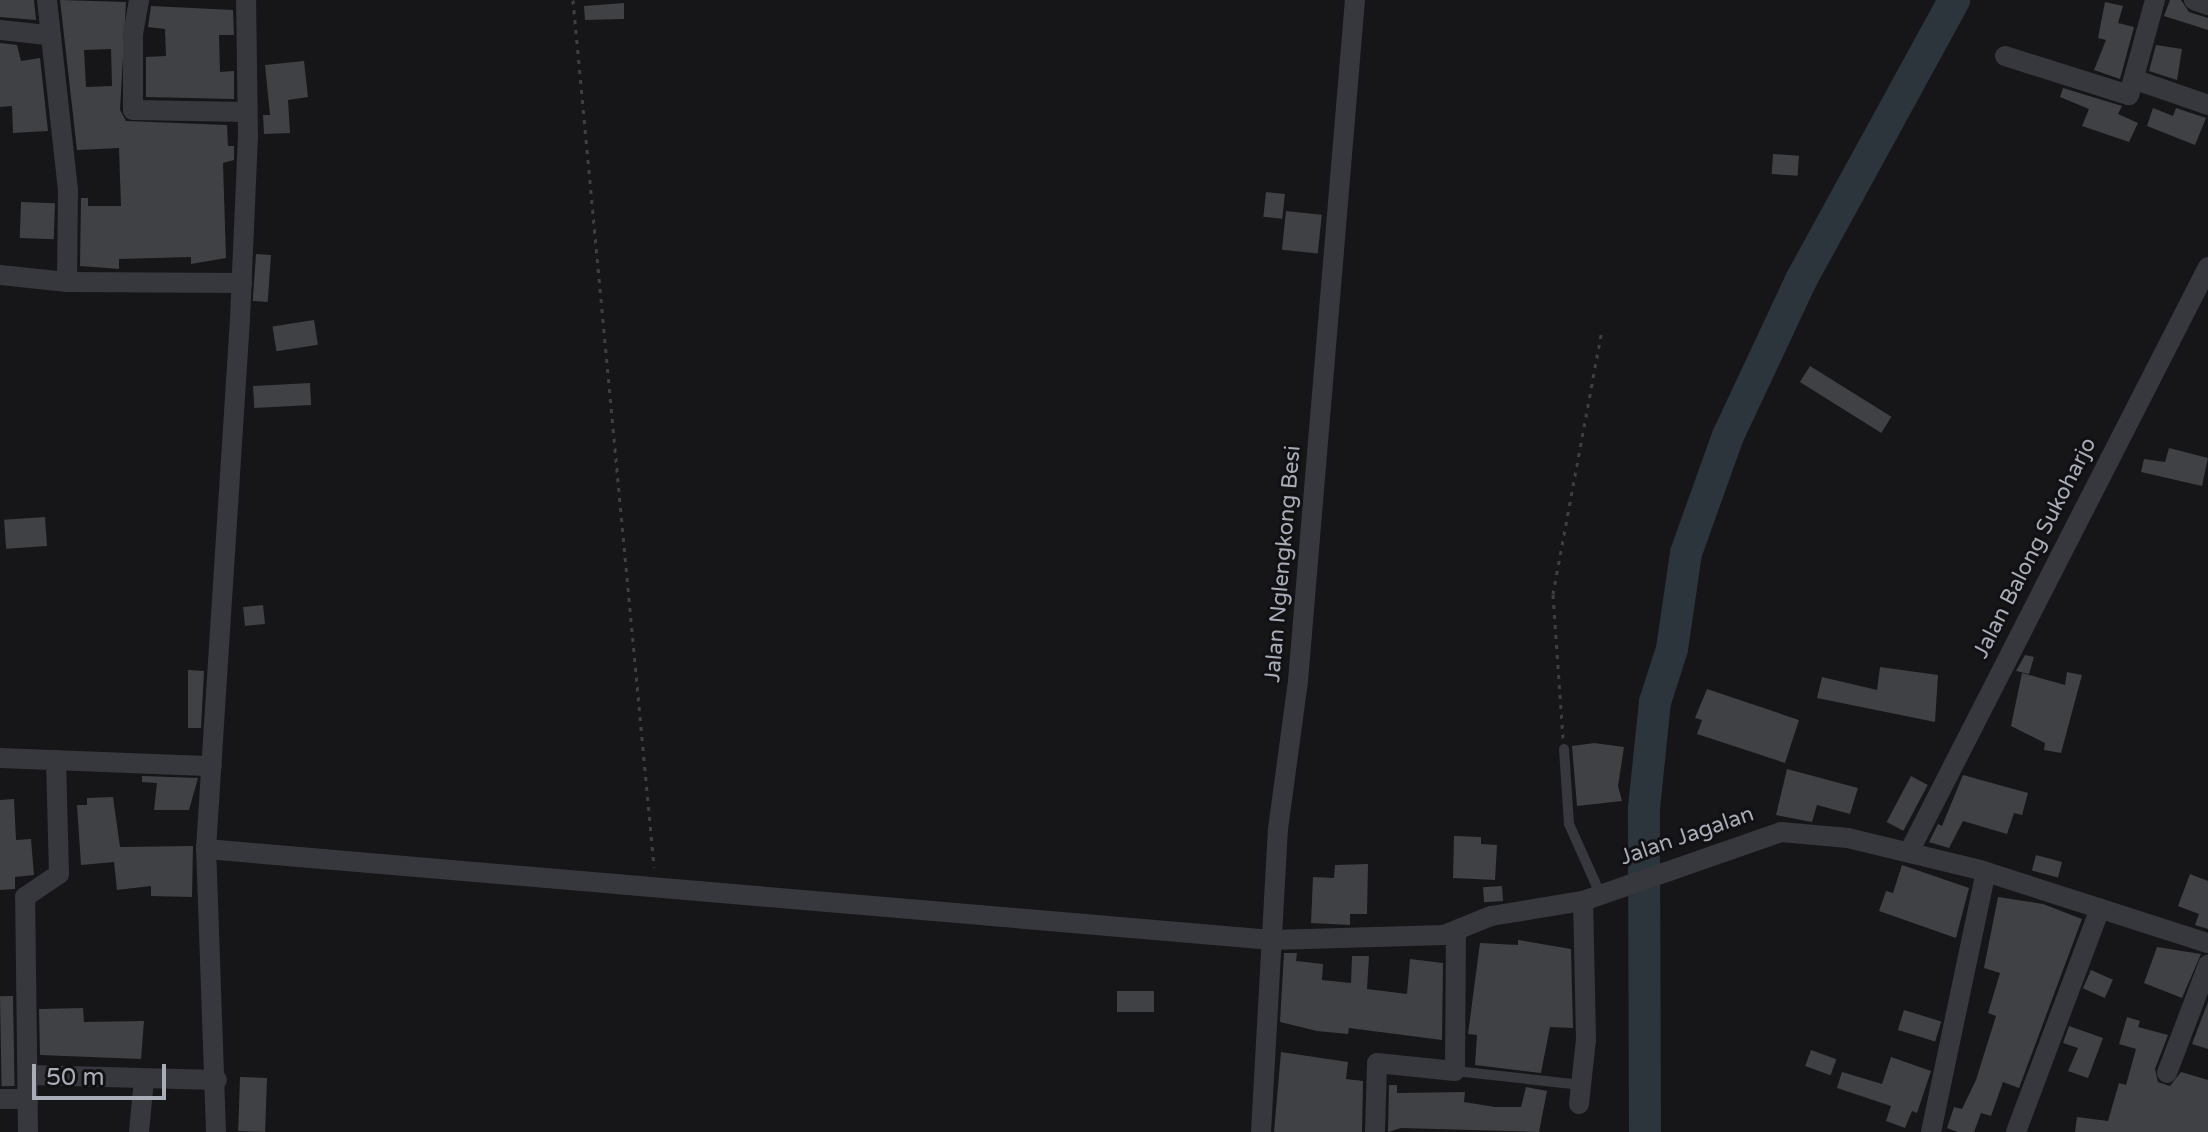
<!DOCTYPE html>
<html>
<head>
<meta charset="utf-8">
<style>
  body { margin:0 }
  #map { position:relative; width:2208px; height:1132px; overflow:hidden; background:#161618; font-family:"Varela Round",sans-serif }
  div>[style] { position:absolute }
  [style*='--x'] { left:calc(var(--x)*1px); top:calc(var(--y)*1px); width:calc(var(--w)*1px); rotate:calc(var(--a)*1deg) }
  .river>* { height:32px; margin:-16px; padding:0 16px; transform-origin:16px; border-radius:16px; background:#2c353c }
  .building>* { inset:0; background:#404145; transform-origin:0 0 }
  .path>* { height:3px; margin-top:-1.5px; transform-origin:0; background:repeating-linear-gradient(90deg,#3d3f44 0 4px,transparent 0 10px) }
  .lane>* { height:10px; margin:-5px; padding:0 5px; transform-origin:5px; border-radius:5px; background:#37383d }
  .street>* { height:20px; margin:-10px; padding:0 10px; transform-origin:10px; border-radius:10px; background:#37383d }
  span { translate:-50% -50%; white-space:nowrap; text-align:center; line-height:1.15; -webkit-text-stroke:6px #111113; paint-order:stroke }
  .street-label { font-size:22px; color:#a8adb8 }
  .scale { position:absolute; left:32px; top:1064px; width:134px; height:36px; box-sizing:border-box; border:4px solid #a8adb8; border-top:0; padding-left:10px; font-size:24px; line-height:28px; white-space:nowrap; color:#a8adb8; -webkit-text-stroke:6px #111113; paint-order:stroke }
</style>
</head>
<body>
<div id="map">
  <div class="river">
    <i style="--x:1645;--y:1132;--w:324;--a:-90.2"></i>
    <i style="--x:1644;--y:808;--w:107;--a:-84.1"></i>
    <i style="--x:1655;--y:702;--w:56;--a:-72.2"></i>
    <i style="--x:1672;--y:649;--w:97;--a:-81.7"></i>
    <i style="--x:1686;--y:553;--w:124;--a:-70.3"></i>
    <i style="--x:1728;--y:436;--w:172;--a:-64.9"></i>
    <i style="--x:1801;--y:280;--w:319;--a:-61.3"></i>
  </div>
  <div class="building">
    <i style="clip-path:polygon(0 0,34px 0,36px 20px,0 17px)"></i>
    <i style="clip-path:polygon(evenodd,60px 0,126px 2px,120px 110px,126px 121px,227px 125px,228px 146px,234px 146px,234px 160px,223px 163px,226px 258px,191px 264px,191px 257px,119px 259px,119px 269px,80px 266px,81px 198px,88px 198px,88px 206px,121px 206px,119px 148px,77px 150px,60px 0,111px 49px,112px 86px,86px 87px,84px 50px,111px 49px)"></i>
    <i style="clip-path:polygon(2170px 0,2181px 0,2189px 12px,2208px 18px,2208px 30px,2164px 16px)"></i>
    <i style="clip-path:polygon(2105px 2px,2123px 6px,2118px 23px,2134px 27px,2120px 79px,2094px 70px,2106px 40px,2098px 38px)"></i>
    <i style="clip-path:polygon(624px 3px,624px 19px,585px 20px,584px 6px)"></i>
    <i style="clip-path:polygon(151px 6px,233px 10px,234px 35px,219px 35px,220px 72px,234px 71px,234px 99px,146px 97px,146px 57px,166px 56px,165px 29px,148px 27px)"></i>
    <i style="clip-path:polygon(0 43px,17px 45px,21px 61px,40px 58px,48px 131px,13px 133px,12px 106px,0 107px)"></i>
    <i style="clip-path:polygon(2156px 45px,2182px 49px,2177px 80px,2149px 71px)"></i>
    <i style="clip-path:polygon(304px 61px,308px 97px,288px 100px,290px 133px,264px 134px,263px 115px,270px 115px,265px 65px)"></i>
    <i style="clip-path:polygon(2063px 88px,2122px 106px,2118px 114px,2138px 123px,2129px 142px,2082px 126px,2089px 109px,2060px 97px)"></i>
    <i style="clip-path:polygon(2153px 108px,2173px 116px,2176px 108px,2206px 118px,2195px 145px,2147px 126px)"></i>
    <i style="left:1773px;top:154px;width:26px;height:20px;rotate:4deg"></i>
    <i style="left:1266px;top:192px;width:19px;height:25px;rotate:6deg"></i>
    <i style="left:21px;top:202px;width:34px;height:36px;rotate:2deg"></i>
    <i style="left:1286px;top:211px;width:36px;height:39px;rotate:6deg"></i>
    <i style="left:256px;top:254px;width:15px;height:47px;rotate:4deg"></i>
    <i style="left:314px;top:320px;width:25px;height:42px;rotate:81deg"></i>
    <i style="left:1810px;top:366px;width:96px;height:19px;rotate:32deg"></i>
    <i style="left:310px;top:383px;width:22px;height:57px;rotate:87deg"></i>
    <i style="clip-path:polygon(2169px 448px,2208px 458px,2202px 486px,2141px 472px,2144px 459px,2165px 462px)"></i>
    <i style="left:45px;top:517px;width:29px;height:41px;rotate:86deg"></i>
    <i style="left:263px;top:605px;width:19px;height:20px;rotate:84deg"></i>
    <i style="clip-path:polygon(2025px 655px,2034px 657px,2029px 674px,2016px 671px)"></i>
    <i style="clip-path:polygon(1880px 667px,1938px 675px,1935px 722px,1817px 698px,1822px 677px,1877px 690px)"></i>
    <i style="clip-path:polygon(188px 670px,204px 671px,201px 728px,188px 728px)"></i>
    <i style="clip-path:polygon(2067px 672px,2082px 675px,2061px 753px,2044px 750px,2045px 743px,2011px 726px,2022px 673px,2065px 685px)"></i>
    <i style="clip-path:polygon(1707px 689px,1799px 720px,1785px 763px,1697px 734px,1702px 720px,1695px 718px)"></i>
    <i style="clip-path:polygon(1594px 743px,1624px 747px,1618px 786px,1622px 801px,1577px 806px,1572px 746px)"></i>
    <i style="clip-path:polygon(1787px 769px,1858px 788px,1850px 814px,1817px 805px,1812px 822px,1776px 815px)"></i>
    <i style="clip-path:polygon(1963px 775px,2028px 793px,2022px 815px,2014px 813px,2007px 834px,1963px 821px,1949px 848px,1929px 842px,1938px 824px,1942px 826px)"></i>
    <i style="clip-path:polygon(142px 776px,198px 778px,189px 810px,154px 810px,157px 783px,142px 782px)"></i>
    <i style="left:1911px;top:776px;width:19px;height:52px;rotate:28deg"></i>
    <i style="clip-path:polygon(113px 797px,120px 847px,193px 846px,192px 897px,151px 896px,151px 886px,117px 890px,114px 862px,81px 865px,77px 805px,87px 805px,87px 798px)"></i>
    <i style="clip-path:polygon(14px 799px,16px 840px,31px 839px,34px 875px,15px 877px,15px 889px,0 890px,0 800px)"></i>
    <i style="clip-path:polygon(1454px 836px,1481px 837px,1481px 844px,1497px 845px,1495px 880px,1453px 878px)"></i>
    <i style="left:2036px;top:855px;width:27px;height:16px;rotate:15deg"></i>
    <i style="clip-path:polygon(1368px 864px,1367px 914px,1350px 914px,1350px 925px,1311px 923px,1313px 877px,1334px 878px,1335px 865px)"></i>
    <i style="clip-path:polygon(1902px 865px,1969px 888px,1956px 938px,1879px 911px,1886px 891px,1893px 893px)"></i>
    <i style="clip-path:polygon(2190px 874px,2208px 881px,2208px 929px,2195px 925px,2199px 914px,2178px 906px)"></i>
    <i style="left:1502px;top:886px;width:15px;height:19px;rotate:86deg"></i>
    <i style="clip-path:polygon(1998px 897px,2043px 904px,2082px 919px,2019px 1088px,2003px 1082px,1991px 1116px,1981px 1113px,1974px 1132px,1958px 1132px,1947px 1128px,1954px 1107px,1962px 1109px,1976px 1080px,1996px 1016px,1988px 1013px,2000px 973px,1984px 968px)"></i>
    <i style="clip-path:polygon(1518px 940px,1571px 949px,1573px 1028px,1550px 1027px,1541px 1073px,1475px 1065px,1477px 1035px,1468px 1034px,1480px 943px,1518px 945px)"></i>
    <i style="clip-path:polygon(2157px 947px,2201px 954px,2182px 998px,2144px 983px)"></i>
    <i style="clip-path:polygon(1284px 953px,1297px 953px,1296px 961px,1323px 964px,1322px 980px,1351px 983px,1352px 956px,1369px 956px,1367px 989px,1407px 994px,1410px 959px,1443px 963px,1442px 1040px,1349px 1028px,1348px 1034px,1317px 1031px,1280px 1022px)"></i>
    <i style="left:2091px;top:970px;width:24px;height:20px;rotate:24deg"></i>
    <i style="left:1117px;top:991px;width:37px;height:21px"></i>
    <i style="left:13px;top:996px;width:90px;height:13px;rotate:89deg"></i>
    <i style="clip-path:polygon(2208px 1002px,2208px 1049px,2192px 1044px)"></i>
    <i style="clip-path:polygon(83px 1008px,84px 1022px,144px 1021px,141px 1059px,40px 1055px,39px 1009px)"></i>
    <i style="left:1904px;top:1010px;width:39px;height:21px;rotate:17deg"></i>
    <i style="clip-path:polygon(2127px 1017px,2140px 1021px,2138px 1027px,2168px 1035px,2155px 1069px,2158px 1082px,2170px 1086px,2181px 1072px,2208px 1080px,2208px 1132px,2075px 1132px,2077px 1117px,2108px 1121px,2119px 1083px,2126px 1085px,2136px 1049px,2119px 1044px)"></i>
    <i style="clip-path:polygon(2069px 1026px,2103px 1038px,2088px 1078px,2068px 1071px,2078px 1048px,2063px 1043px)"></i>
    <i style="left:1811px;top:1050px;width:27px;height:17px;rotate:20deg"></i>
    <i style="clip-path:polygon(1281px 1052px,1348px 1062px,1346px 1079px,1363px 1081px,1362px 1132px,1274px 1132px)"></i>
    <i style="clip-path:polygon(1891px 1057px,1931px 1071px,1917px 1113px,1912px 1111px,1905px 1128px,1886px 1121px,1891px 1106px,1837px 1088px,1842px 1072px,1882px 1084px)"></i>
    <i style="left:267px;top:1078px;width:54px;height:27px;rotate:92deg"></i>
    <i style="clip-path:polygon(1389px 1085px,1397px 1085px,1397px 1093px,1465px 1092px,1464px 1102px,1495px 1107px,1521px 1107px,1526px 1087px,1547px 1091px,1539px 1132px,1401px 1128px,1388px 1132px)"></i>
  </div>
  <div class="path">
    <i style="--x:573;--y:0;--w:871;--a:84.66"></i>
    <i style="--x:1563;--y:738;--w:144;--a:-94"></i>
    <i style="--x:1553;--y:594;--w:264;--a:-79.5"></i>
  </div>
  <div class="lane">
    <i style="--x:1564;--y:749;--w:75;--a:86.2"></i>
    <i style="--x:1569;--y:824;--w:73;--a:65.9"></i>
    <i style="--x:1455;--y:1071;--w:127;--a:6.3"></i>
  </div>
  <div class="street">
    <i style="--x:47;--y:0;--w:190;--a:83.7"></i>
    <i style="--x:68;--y:189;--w:93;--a:90.6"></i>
    <i style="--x:139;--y:0;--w:36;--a:100"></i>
    <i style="--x:133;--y:35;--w:75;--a:90"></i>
    <i style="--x:133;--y:110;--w:114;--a:1"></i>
    <i style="--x:2194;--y:0;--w:15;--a:20"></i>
    <i style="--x:0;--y:30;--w:47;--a:6.1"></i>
    <i style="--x:2005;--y:56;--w:130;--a:17.5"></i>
    <i style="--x:2129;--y:95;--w:98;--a:-74.7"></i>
    <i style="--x:2136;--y:80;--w:76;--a:19.1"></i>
    <i style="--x:0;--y:275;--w:67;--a:6"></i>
    <i style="--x:67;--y:282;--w:175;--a:0.3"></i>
    <i style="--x:0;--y:758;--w:212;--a:2.2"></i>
    <i style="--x:206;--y:849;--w:1070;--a:4.88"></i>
    <i style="--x:1272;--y:940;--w:172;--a:-1.7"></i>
    <i style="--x:1444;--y:935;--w:51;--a:-22"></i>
    <i style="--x:1491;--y:916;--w:93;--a:-9.3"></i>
    <i style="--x:1583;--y:901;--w:210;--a:-19.2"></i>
    <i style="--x:1781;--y:832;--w:67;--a:5.1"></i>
    <i style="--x:1848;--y:838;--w:136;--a:13.6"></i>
    <i style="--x:1980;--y:870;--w:239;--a:17.8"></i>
    <i style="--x:1909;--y:852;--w:657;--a:-62.93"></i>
    <i style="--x:2167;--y:1073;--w:116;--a:-69.2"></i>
    <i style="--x:30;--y:1075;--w:187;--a:1.5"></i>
    <i style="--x:0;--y:1099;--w:28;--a:0"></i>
    <i style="--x:1579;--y:1104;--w:64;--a:-83.8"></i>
    <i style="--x:1586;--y:1040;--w:139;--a:-91.2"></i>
    <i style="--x:28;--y:1132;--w:235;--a:-90.7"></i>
    <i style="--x:25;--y:897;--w:41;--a:-34.1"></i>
    <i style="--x:59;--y:874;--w:114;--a:-91.5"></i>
    <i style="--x:139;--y:1132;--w:53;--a:-84.6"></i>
    <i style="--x:216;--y:1132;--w:283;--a:-92"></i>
    <i style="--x:206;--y:849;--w:531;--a:-86.33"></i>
    <i style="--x:240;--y:319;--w:181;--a:-87.5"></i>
    <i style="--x:248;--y:138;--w:138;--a:-90.8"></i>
    <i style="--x:1261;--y:1132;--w:303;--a:-86.8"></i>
    <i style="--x:1278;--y:829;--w:149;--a:-82.3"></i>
    <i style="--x:1298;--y:681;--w:683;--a:-85.22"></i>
    <i style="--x:1375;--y:1132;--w:69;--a:-88.3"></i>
    <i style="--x:1377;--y:1063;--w:78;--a:5.9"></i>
    <i style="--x:1455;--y:1071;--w:139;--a:-89.6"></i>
    <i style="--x:1931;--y:1132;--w:266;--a:-78.1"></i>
    <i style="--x:2016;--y:1132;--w:239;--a:-69.4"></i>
  </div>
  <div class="street-label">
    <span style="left:2035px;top:548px;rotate:-63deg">Jalan Balong Sukoharjo</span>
    <span style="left:1283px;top:564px;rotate:-85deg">Jalan Nglengkong Besi</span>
    <span style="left:1687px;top:836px;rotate:-19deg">Jalan Jagalan</span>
  </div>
  <div class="scale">50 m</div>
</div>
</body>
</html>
